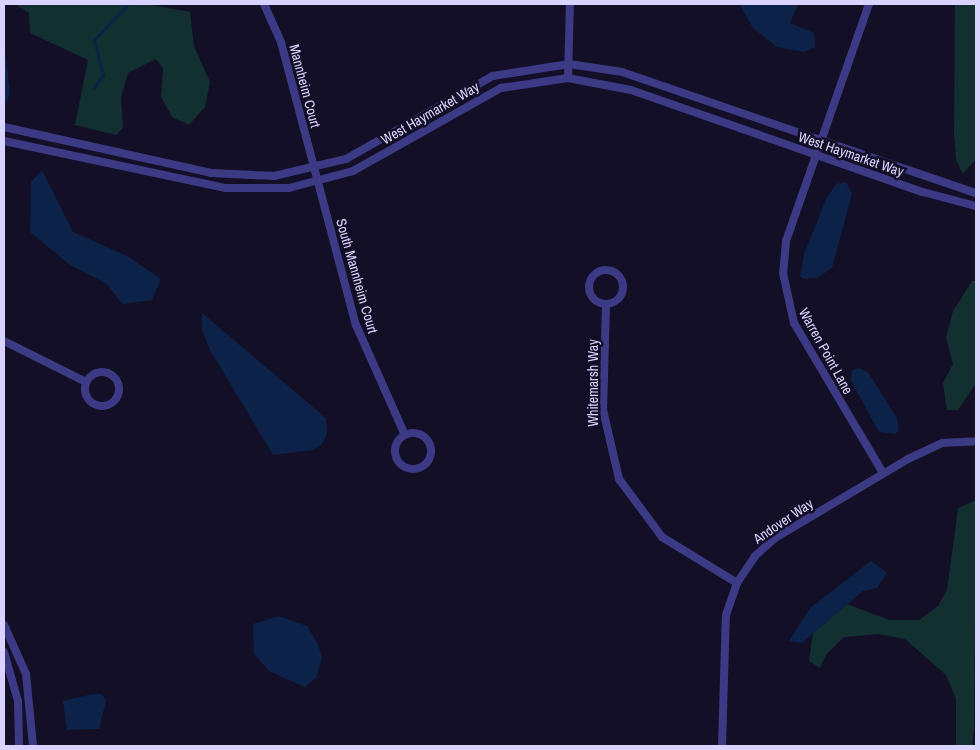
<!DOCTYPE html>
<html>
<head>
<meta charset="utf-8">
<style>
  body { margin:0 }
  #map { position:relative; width:980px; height:750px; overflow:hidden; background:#130f26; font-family:"Archivo Narrow",sans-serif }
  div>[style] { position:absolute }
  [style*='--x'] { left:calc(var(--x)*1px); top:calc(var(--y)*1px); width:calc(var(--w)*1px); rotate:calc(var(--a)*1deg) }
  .green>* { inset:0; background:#12302f }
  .water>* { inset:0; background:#0c2248 }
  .stream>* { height:2.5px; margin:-1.25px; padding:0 1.25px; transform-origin:1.25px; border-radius:1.25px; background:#0c2248 }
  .street>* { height:8px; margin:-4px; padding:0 4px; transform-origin:4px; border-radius:4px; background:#3d3a85 }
  .street>.ring { margin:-4px; padding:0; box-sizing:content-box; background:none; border:8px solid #3d3a85; border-radius:50% }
  span { translate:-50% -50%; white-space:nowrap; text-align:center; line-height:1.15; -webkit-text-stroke:5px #130f26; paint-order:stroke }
  .street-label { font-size:14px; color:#d9d4ff }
  .frame { position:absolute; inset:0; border:5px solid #d9d4ff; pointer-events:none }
</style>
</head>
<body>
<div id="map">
  <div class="green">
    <i style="clip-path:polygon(15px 4px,147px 4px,190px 12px,194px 46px,210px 82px,205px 107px,189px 125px,172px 117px,161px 97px,163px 68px,156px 59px,128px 73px,121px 97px,123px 128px,116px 135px,75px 125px,88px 60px,30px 33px,29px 13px)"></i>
    <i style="clip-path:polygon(955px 4px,976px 4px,976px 159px,963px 174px,956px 160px,954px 134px)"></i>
    <i style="clip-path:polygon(972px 281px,976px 281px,976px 383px,958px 410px,947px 410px,943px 383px,953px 364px,946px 338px,953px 311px)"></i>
    <i style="clip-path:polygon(976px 500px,974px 727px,972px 746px,956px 746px,956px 699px,946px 675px,905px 639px,878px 634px,844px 637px,826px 655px,820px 668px,809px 661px,813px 633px,847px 604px,889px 620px,919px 620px,938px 606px,947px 590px,958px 508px)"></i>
  </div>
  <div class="water">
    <i style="clip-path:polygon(739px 4px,798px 4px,790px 23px,814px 33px,815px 47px,804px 52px,777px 47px,753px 28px)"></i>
    <i style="clip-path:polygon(4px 41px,10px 94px,4px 106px)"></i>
    <i style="clip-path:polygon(42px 170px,73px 232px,127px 256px,161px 279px,152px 300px,122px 304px,107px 284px,70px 265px,30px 232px,31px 182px)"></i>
    <i style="clip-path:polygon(846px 182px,852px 194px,832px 268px,817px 278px,804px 279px,800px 276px,804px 254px,826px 199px,836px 184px)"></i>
    <i style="clip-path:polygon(202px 313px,326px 418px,327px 434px,322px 444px,313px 450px,273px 455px,210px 350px,202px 330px)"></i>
    <i style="clip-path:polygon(858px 368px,868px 372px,897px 418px,899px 431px,895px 434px,879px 432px,851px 381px,852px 371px)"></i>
    <i style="clip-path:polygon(871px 561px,887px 573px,877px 588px,863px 591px,802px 643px,789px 641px,810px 608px)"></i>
    <i style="clip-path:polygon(279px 616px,307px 626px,318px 644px,322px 658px,316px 678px,305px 687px,269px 671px,254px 654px,253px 624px)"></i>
    <i style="clip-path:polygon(93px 694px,102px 694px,106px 701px,99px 729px,67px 730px,63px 701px)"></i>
  </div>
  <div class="stream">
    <i style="--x:94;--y:88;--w:16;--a:-55"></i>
    <i style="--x:103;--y:75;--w:36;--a:-104"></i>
    <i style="--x:94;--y:40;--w:50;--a:-46.6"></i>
  </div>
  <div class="street">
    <i style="--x:264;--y:4;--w:42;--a:65.9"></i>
    <i style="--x:281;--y:42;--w:293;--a:75.2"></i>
    <i style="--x:356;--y:325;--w:120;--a:66"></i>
    <i style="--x:869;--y:4;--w:251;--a:109.3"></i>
    <i style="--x:786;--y:241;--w:32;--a:95"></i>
    <i style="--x:783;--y:273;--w:51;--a:77.6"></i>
    <i style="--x:794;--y:323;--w:174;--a:59.3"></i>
    <i style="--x:568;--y:78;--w:74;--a:-88.5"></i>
    <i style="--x:4;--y:127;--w:212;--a:12.5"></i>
    <i style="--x:211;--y:173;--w:63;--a:2.7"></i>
    <i style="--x:274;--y:176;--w:74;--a:-13.3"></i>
    <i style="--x:346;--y:159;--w:169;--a:-29.5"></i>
    <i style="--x:493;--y:76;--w:77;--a:-9"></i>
    <i style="--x:569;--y:64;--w:54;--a:8.6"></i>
    <i style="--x:622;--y:72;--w:374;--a:18.9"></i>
    <i style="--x:4;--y:141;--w:227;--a:12"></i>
    <i style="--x:226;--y:188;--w:63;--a:0"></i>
    <i style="--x:289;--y:188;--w:66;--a:-14.9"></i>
    <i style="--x:353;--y:171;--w:170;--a:-29.3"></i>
    <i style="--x:501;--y:88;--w:68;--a:-8.5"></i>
    <i style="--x:568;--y:78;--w:64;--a:10.8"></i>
    <i style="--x:631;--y:90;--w:309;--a:19.3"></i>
    <i style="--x:923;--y:192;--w:55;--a:14.8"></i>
    <i class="ring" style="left:589px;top:270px;width:26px;height:26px"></i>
    <i style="--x:606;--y:305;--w:105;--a:91.6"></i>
    <i style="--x:603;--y:410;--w:71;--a:76.9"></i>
    <i style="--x:619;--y:479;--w:72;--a:53.4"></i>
    <i style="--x:662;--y:537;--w:88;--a:31.5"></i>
    <i style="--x:4;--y:341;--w:92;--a:26.6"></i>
    <i class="ring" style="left:85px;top:372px;width:26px;height:26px"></i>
    <i class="ring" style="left:395px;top:433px;width:28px;height:28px"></i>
    <i style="--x:4;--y:625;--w:54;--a:65.8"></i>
    <i style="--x:26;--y:674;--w:72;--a:84.4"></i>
    <i style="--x:4;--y:652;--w:51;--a:74.1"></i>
    <i style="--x:18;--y:701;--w:45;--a:88.7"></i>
    <i style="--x:722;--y:746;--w:131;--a:-88.3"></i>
    <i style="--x:726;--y:615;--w:34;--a:-71"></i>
    <i style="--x:737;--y:583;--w:32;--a:-56"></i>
    <i style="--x:755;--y:556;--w:27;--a:-42"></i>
    <i style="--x:775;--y:538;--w:155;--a:-30.7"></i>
    <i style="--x:908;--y:459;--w:38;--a:-25"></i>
    <i style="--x:943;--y:443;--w:33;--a:-3"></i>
  </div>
  <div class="street-label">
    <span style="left:305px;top:86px;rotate:75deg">Mannheim Court</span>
    <span style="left:430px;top:113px;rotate:-30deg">West Haymarket Way</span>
    <span style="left:851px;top:154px;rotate:19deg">West Haymarket Way</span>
    <span style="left:357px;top:276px;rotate:74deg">South Mannheim Court</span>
    <span style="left:826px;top:351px;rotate:61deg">Warren Point Lane</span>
    <span style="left:593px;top:383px;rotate:-90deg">Whitemarsh Way</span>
    <span style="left:783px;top:521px;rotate:-34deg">Andover Way</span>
  </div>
  <div class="frame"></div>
</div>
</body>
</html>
